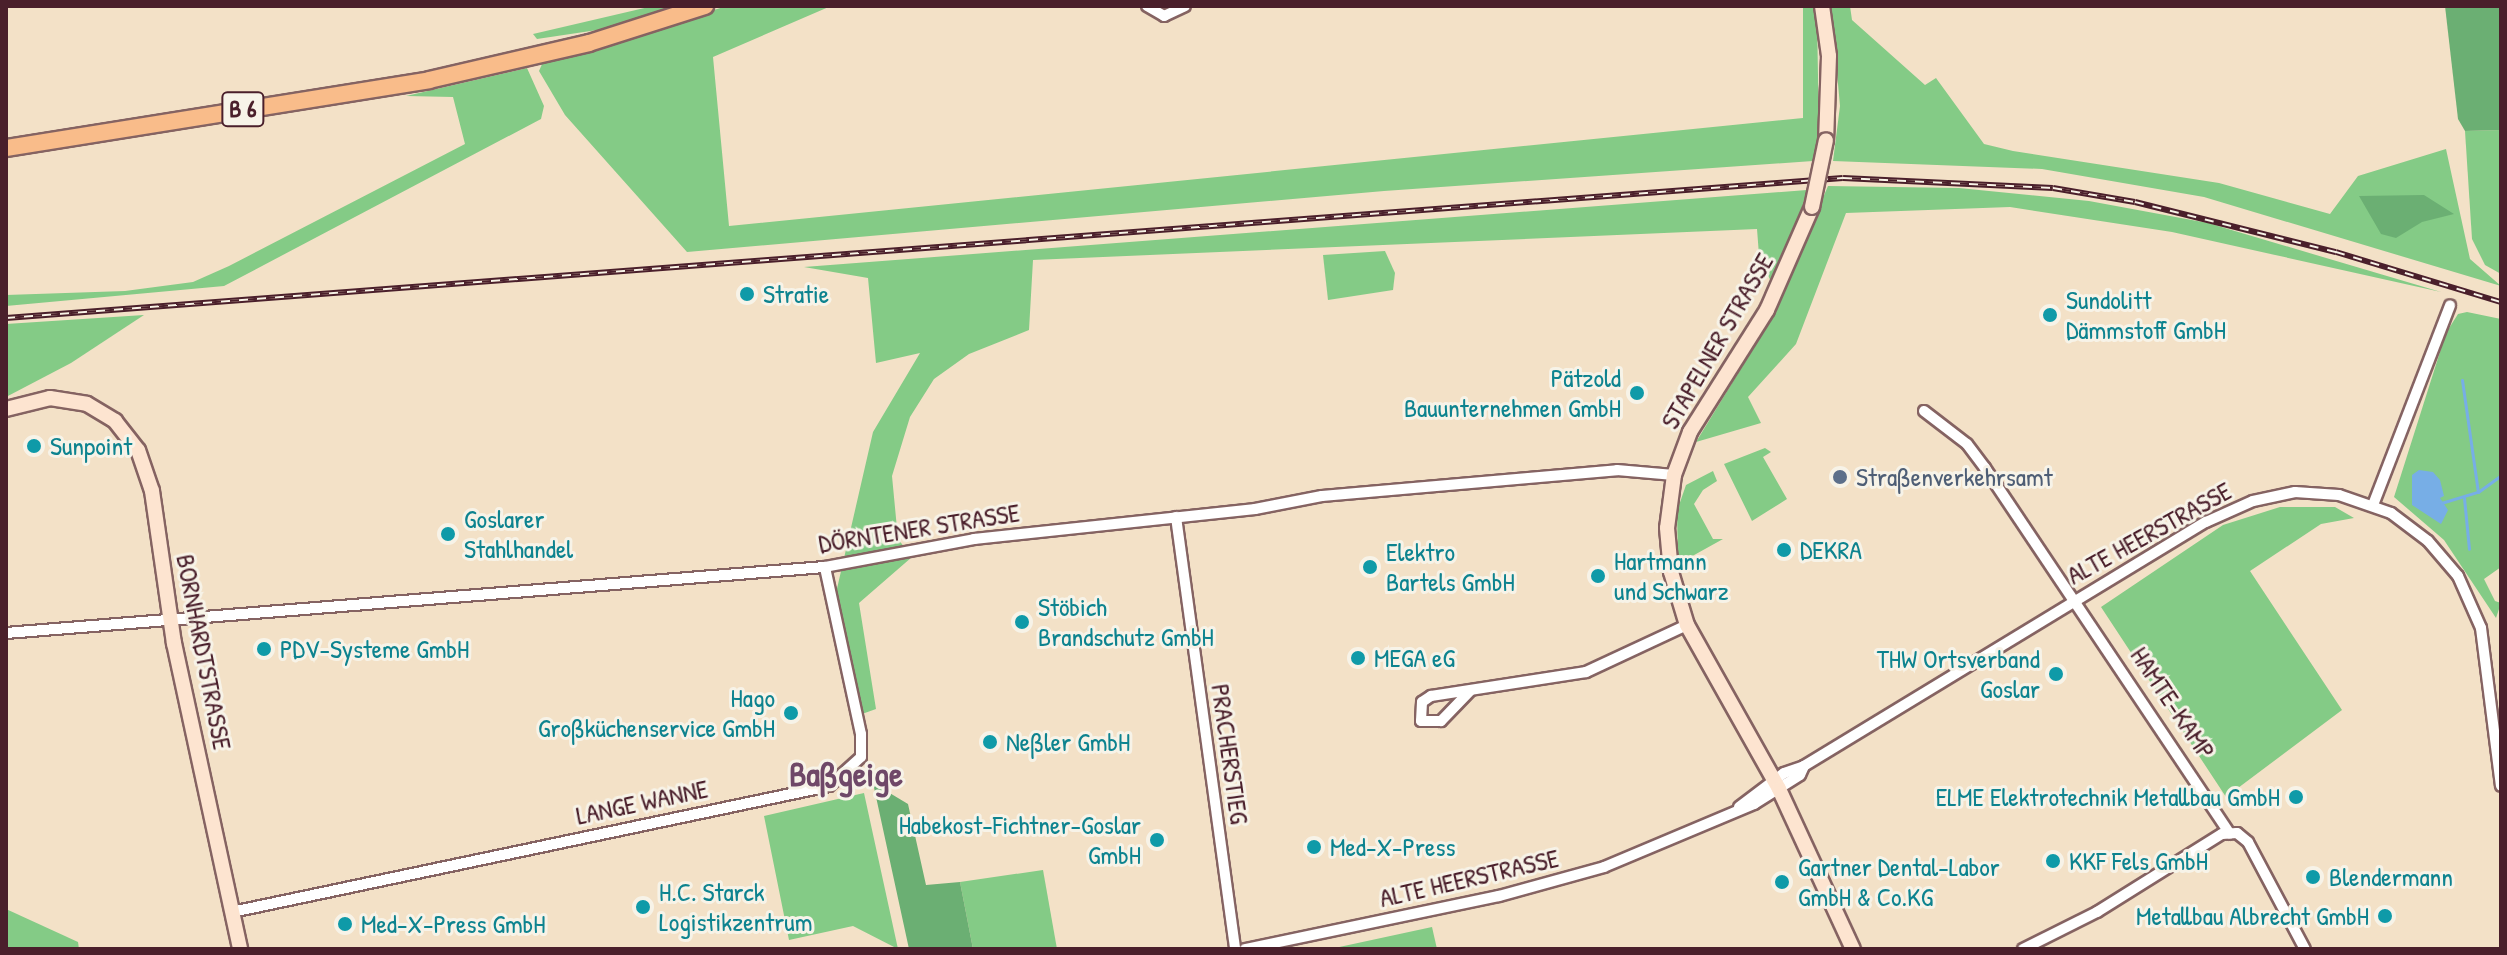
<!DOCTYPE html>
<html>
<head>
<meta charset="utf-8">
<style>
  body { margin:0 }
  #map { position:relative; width:2507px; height:955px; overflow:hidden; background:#f3e1c7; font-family:"Patrick Hand",sans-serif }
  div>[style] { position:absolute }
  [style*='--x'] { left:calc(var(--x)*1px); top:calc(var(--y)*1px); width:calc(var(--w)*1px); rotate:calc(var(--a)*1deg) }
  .green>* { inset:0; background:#84cb86 }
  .forest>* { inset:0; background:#6baf73 }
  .water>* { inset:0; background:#77aee6 }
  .stream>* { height:3px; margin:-1.5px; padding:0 1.5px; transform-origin:1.5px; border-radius:1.5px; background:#77aee6 }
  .roads { filter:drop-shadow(2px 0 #856362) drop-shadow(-2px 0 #856362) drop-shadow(0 2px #856362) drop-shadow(0 -2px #856362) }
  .street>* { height:10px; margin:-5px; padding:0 5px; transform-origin:5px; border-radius:5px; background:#fff }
  .secondary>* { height:14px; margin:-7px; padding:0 7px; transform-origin:7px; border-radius:7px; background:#fde4d0 }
  .primary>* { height:16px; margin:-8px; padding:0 8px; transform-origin:8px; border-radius:8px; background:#f9bc8a }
  .rail>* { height:6px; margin-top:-3px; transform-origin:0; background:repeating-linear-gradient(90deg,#f7f3e8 0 9px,#4a1f2b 0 18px); box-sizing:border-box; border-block:2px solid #4a1f2b }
  .bridges { filter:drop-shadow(2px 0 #856362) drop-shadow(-2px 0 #856362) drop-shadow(0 2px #856362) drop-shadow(0 -2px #856362) }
  .secondary-bridge>* { height:14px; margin:-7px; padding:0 7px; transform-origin:7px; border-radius:7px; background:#fde4d0 }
  .dots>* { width:22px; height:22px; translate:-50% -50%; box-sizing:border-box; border:4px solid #f7f3e8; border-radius:50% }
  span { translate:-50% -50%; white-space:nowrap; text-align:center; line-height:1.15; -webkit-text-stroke:6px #f7f3e8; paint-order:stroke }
  .shield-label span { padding:2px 6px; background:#f7f3e8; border:2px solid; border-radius:6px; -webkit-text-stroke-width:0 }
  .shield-label { font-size:24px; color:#4a1f2b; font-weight:700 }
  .culture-label { font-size:26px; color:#0d838f }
  .left { translate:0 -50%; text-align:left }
  .right { translate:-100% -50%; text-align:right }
  .street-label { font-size:26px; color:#4a1f2b }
  .service-label { font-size:26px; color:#4e5e75 }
  .district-label { font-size:34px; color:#6f4868; font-weight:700 }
  .frame { position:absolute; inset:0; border:8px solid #4a1f2b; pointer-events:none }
</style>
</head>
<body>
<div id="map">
  <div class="green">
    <i style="clip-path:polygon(653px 6px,688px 6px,624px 26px,537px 39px,533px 34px)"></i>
    <i style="clip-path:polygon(727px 6px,831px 6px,713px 57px,729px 226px,1803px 118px,1803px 6px,1814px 6px,1817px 18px,1819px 134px,1813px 161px,1384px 191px,687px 252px,565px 115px,539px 71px,543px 62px)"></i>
    <i style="clip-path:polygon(1831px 6px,1850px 6px,1852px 20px,1925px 85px,1936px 78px,1984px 144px,2013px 151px,2219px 183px,2330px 214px,2358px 176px,2446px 149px,2470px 259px,2501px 286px,2204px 197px,2042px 169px,1833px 161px,1840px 106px)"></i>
    <i style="clip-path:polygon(527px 68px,544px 106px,541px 119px,224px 286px,6px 306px,6px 295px,125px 291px,193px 282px,229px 266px,465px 144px,453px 97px,406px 96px)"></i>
    <i style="clip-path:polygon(2501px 130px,2501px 274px,2485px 265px,2472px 239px,2465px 131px)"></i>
    <i style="clip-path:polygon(1828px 186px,1959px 188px,2089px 201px,2208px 223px,2441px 292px,2172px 232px,2010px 207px,1846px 213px,1796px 344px,1748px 397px,1761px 423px,1696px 442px,1770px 321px)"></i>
    <i style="clip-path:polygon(1807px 190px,1791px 248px,1772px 284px,1759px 255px,1757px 229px,1033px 260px,1029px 330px,969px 354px,934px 379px,910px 417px,892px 476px,898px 539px,912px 557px,859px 603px,876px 709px,862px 714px,836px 593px,873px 432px,920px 353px,876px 363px,868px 278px,804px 267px)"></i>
    <i style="clip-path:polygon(1385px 251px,1395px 273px,1393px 290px,1328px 300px,1323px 255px)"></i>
    <i style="clip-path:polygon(2467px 312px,2501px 319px,2501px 567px,2484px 579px,2495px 601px,2501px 603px,2496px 618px,2444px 540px,2394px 497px,2446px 333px,2458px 314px)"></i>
    <i style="clip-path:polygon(144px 315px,71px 363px,6px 397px,6px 324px)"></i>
    <i style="clip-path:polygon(1765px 448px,1771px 452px,1763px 457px,1787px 499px,1752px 521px,1724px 464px)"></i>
    <i style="clip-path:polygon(1713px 471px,1717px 481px,1703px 490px,1694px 504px,1713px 539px,1723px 539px,1678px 564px,1677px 511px,1686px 485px)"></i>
    <i style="clip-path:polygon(2280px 507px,2335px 507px,2354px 518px,2321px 524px,2250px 571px,2342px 710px,2226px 797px,2101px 607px,2223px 525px)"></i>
    <i style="clip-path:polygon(864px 793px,898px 949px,853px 926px,789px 940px,764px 816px)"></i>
    <i style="clip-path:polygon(1043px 870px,1057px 949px,973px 949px,960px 882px)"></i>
    <i style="clip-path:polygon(6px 909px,78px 942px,79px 949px,6px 949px)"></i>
    <i style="clip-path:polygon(1432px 927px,1437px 949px,1330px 949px)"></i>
  </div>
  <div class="forest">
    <i style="clip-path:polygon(2445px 6px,2501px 6px,2501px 130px,2465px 131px,2458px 119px)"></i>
    <i style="clip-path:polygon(2424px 195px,2454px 214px,2422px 222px,2396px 238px,2381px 234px,2359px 196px)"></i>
    <i style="clip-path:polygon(873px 783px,908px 804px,926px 885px,960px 882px,973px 949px,909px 949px)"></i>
  </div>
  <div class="water">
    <i style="clip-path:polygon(2419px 470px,2433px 472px,2440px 480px,2444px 496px,2440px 498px,2448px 510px,2441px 524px,2412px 505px,2412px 475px)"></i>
  </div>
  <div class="stream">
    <i style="--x:2462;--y:380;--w:113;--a:81.9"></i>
    <i style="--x:2464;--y:498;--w:51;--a:84.4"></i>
    <i style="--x:2441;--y:503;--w:39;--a:-17"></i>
    <i style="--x:2478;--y:492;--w:29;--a:-36"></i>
  </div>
  <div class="roads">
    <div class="street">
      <i style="--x:1147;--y:6;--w:20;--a:30"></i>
      <i style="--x:1164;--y:16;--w:23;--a:-25"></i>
      <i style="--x:1924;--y:411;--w:54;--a:37.5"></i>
      <i style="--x:1967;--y:444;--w:30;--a:53"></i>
      <i style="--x:1985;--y:468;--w:440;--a:56.2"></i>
      <i style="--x:2373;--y:505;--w:214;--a:-68.9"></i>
      <i style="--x:1176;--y:517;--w:436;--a:82.2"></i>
      <i style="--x:6;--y:633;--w:822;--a:-4.61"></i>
      <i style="--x:825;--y:567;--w:152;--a:-10.6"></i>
      <i style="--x:974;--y:539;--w:283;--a:-6.1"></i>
      <i style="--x:1255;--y:509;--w:68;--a:-11"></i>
      <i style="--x:1322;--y:496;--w:296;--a:-5"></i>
      <i style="--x:1617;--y:470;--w:57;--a:5"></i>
      <i style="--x:1470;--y:691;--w:42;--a:134"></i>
      <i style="--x:1441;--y:721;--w:20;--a:180"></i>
      <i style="--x:1421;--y:721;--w:19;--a:-87"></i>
      <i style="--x:1422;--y:702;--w:11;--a:-34"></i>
      <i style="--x:1431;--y:696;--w:157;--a:-8.8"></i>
      <i style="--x:1586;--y:672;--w:111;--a:-25"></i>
      <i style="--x:1739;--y:807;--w:56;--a:-37.1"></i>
      <i style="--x:1784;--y:773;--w:21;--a:-19"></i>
      <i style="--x:1804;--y:766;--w:470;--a:-31.3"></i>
      <i style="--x:2206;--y:522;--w:51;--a:-24.1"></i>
      <i style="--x:2253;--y:501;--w:43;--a:-12.1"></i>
      <i style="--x:2295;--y:492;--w:44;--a:3.9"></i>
      <i style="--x:2339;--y:495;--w:55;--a:19.1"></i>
      <i style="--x:2391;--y:513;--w:46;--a:37.1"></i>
      <i style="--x:2428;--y:541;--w:46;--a:49.4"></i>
      <i style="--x:2458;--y:576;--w:57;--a:66.1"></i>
      <i style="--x:2481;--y:628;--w:159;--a:82.8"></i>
      <i style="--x:232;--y:912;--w:610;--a:-11.92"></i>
      <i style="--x:829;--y:786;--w:43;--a:-42.2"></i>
      <i style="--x:861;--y:757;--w:23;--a:-90"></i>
      <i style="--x:861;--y:734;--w:171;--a:-102.2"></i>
      <i style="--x:1245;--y:949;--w:259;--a:-11.8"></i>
      <i style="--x:1499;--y:896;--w:109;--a:-15.4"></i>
      <i style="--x:1604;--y:867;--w:163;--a:-22.8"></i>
      <i style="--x:1754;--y:804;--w:54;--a:-32.2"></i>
      <i style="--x:1800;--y:775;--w:10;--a:-66"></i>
      <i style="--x:2023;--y:949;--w:83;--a:-26.6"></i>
      <i style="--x:2097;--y:912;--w:147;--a:-32"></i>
      <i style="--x:2222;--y:834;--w:15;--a:-4"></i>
      <i style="--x:2237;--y:833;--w:14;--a:39"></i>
      <i style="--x:2248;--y:842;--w:121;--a:62"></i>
    </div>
    <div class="secondary">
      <i style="--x:1822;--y:6;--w:50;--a:82"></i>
      <i style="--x:1829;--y:56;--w:84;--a:92"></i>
      <i style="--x:1812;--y:207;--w:112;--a:113.6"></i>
      <i style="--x:1767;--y:310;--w:144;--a:122.3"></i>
      <i style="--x:1690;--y:432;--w:46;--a:110.4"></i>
      <i style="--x:1674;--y:475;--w:53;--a:97.5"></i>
      <i style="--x:1667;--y:528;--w:44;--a:84.8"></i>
      <i style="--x:1671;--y:572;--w:55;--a:73.2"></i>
      <i style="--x:1687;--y:625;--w:188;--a:60.7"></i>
      <i style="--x:1779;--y:789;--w:176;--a:65.2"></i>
      <i style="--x:6;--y:409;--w:45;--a:-14"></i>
      <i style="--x:50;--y:398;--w:37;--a:9"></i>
      <i style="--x:87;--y:404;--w:33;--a:31"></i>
      <i style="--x:115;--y:421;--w:37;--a:52"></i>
      <i style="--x:138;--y:450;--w:43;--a:71.1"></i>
      <i style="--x:152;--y:491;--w:154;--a:81.8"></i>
      <i style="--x:174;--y:643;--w:313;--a:77.8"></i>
    </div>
    <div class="primary">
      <i style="--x:6;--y:148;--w:428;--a:-9.1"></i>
      <i style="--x:429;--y:80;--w:164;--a:-13"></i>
      <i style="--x:589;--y:43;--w:122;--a:-17.7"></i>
    </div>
  </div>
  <div class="rail">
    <i style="--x:6;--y:318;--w:1842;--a:-4.36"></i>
    <i style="--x:1843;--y:178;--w:210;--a:2.7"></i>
    <i style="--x:2053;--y:188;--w:83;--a:9.7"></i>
    <i style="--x:2135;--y:202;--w:207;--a:14"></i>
    <i style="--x:2336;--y:252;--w:172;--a:16.9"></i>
  </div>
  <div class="bridges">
    <div class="secondary-bridge">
      <i style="--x:1812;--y:207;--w:68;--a:-78.2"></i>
    </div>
  </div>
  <div class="dots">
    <i style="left:747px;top:294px;background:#0f9aa8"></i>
    <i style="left:2050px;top:315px;background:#0f9aa8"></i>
    <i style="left:1637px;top:393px;background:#0f9aa8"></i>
    <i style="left:34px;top:446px;background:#0f9aa8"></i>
    <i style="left:1840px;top:477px;background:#5c6f8a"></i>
    <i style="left:448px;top:534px;background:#0f9aa8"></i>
    <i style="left:1784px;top:550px;background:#0f9aa8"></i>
    <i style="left:1370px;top:567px;background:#0f9aa8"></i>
    <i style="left:1598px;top:576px;background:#0f9aa8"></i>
    <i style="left:1022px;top:622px;background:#0f9aa8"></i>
    <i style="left:264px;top:649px;background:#0f9aa8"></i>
    <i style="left:1358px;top:658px;background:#0f9aa8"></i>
    <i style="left:2056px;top:674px;background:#0f9aa8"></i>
    <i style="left:791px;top:713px;background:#0f9aa8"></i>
    <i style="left:990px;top:742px;background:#0f9aa8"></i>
    <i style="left:2296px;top:797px;background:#0f9aa8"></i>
    <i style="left:1157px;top:840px;background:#0f9aa8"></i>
    <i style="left:1314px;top:847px;background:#0f9aa8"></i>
    <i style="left:2053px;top:861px;background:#0f9aa8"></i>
    <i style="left:2313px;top:877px;background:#0f9aa8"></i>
    <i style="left:1782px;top:882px;background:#0f9aa8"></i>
    <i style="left:643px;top:907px;background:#0f9aa8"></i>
    <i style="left:2385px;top:916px;background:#0f9aa8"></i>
    <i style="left:345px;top:924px;background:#0f9aa8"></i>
  </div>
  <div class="shield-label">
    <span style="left:243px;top:109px">B 6</span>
  </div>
  <div class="culture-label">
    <span class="left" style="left:763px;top:294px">Stratie</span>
    <span class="left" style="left:2066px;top:315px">Sundolitt<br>Dämmstoff GmbH</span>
    <span class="right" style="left:1621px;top:393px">Pätzold<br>Bauunternehmen GmbH</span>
    <span class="left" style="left:50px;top:446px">Sunpoint</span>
    <span class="left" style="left:464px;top:534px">Goslarer<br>Stahlhandel</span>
    <span class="left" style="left:1800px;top:550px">DEKRA</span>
    <span class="left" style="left:1386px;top:567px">Elektro<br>Bartels GmbH</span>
    <span class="left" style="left:1614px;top:576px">Hartmann<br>und Schwarz</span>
    <span class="left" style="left:1038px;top:622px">Stöbich<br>Brandschutz GmbH</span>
    <span class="left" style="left:280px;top:649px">PDV-Systeme GmbH</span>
    <span class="left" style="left:1374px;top:658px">MEGA eG</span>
    <span class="right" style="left:2040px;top:674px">THW Ortsverband<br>Goslar</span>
    <span class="right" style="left:775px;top:713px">Hago<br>Großküchenservice GmbH</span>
    <span class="left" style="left:1006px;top:742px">Neßler GmbH</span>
    <span class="right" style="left:2280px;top:797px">ELME Elektrotechnik Metallbau GmbH</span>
    <span class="right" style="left:1141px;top:840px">Habekost-Fichtner-Goslar<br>GmbH</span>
    <span class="left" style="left:1330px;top:847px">Med-X-Press</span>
    <span class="left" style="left:2069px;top:861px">KKF Fels GmbH</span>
    <span class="left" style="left:1798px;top:882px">Gartner Dental-Labor<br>GmbH &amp; Co.KG</span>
    <span class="left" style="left:2329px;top:877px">Blendermann</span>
    <span class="left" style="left:659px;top:907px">H.C. Starck<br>Logistikzentrum</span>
    <span class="right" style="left:2369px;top:916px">Metallbau Albrecht GmbH</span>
    <span class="left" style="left:361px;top:924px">Med-X-Press GmbH</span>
  </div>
  <div class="street-label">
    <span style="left:1717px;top:341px;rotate:-60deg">STAPELNER STRASSE</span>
    <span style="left:919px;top:528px;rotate:-9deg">DÖRNTENER STRASSE</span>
    <span style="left:2149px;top:533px;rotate:-29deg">ALTE HEERSTRASSE</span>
    <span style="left:204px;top:652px;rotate:79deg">BORNHARDTSTRASSE</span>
    <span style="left:2173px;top:703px;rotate:56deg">HAMTE-KAMP</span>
    <span style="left:1230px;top:754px;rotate:82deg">PRACHERSTIEG</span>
    <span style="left:642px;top:802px;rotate:-12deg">LANGE WANNE</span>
    <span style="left:1469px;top:878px;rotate:-13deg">ALTE HEERSTRASSE</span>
  </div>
  <div class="service-label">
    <span class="left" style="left:1856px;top:477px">Straßenverkehrsamt</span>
  </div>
  <div class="district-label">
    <span style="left:846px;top:775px">Baßgeige</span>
  </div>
  <div class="frame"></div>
</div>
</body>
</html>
